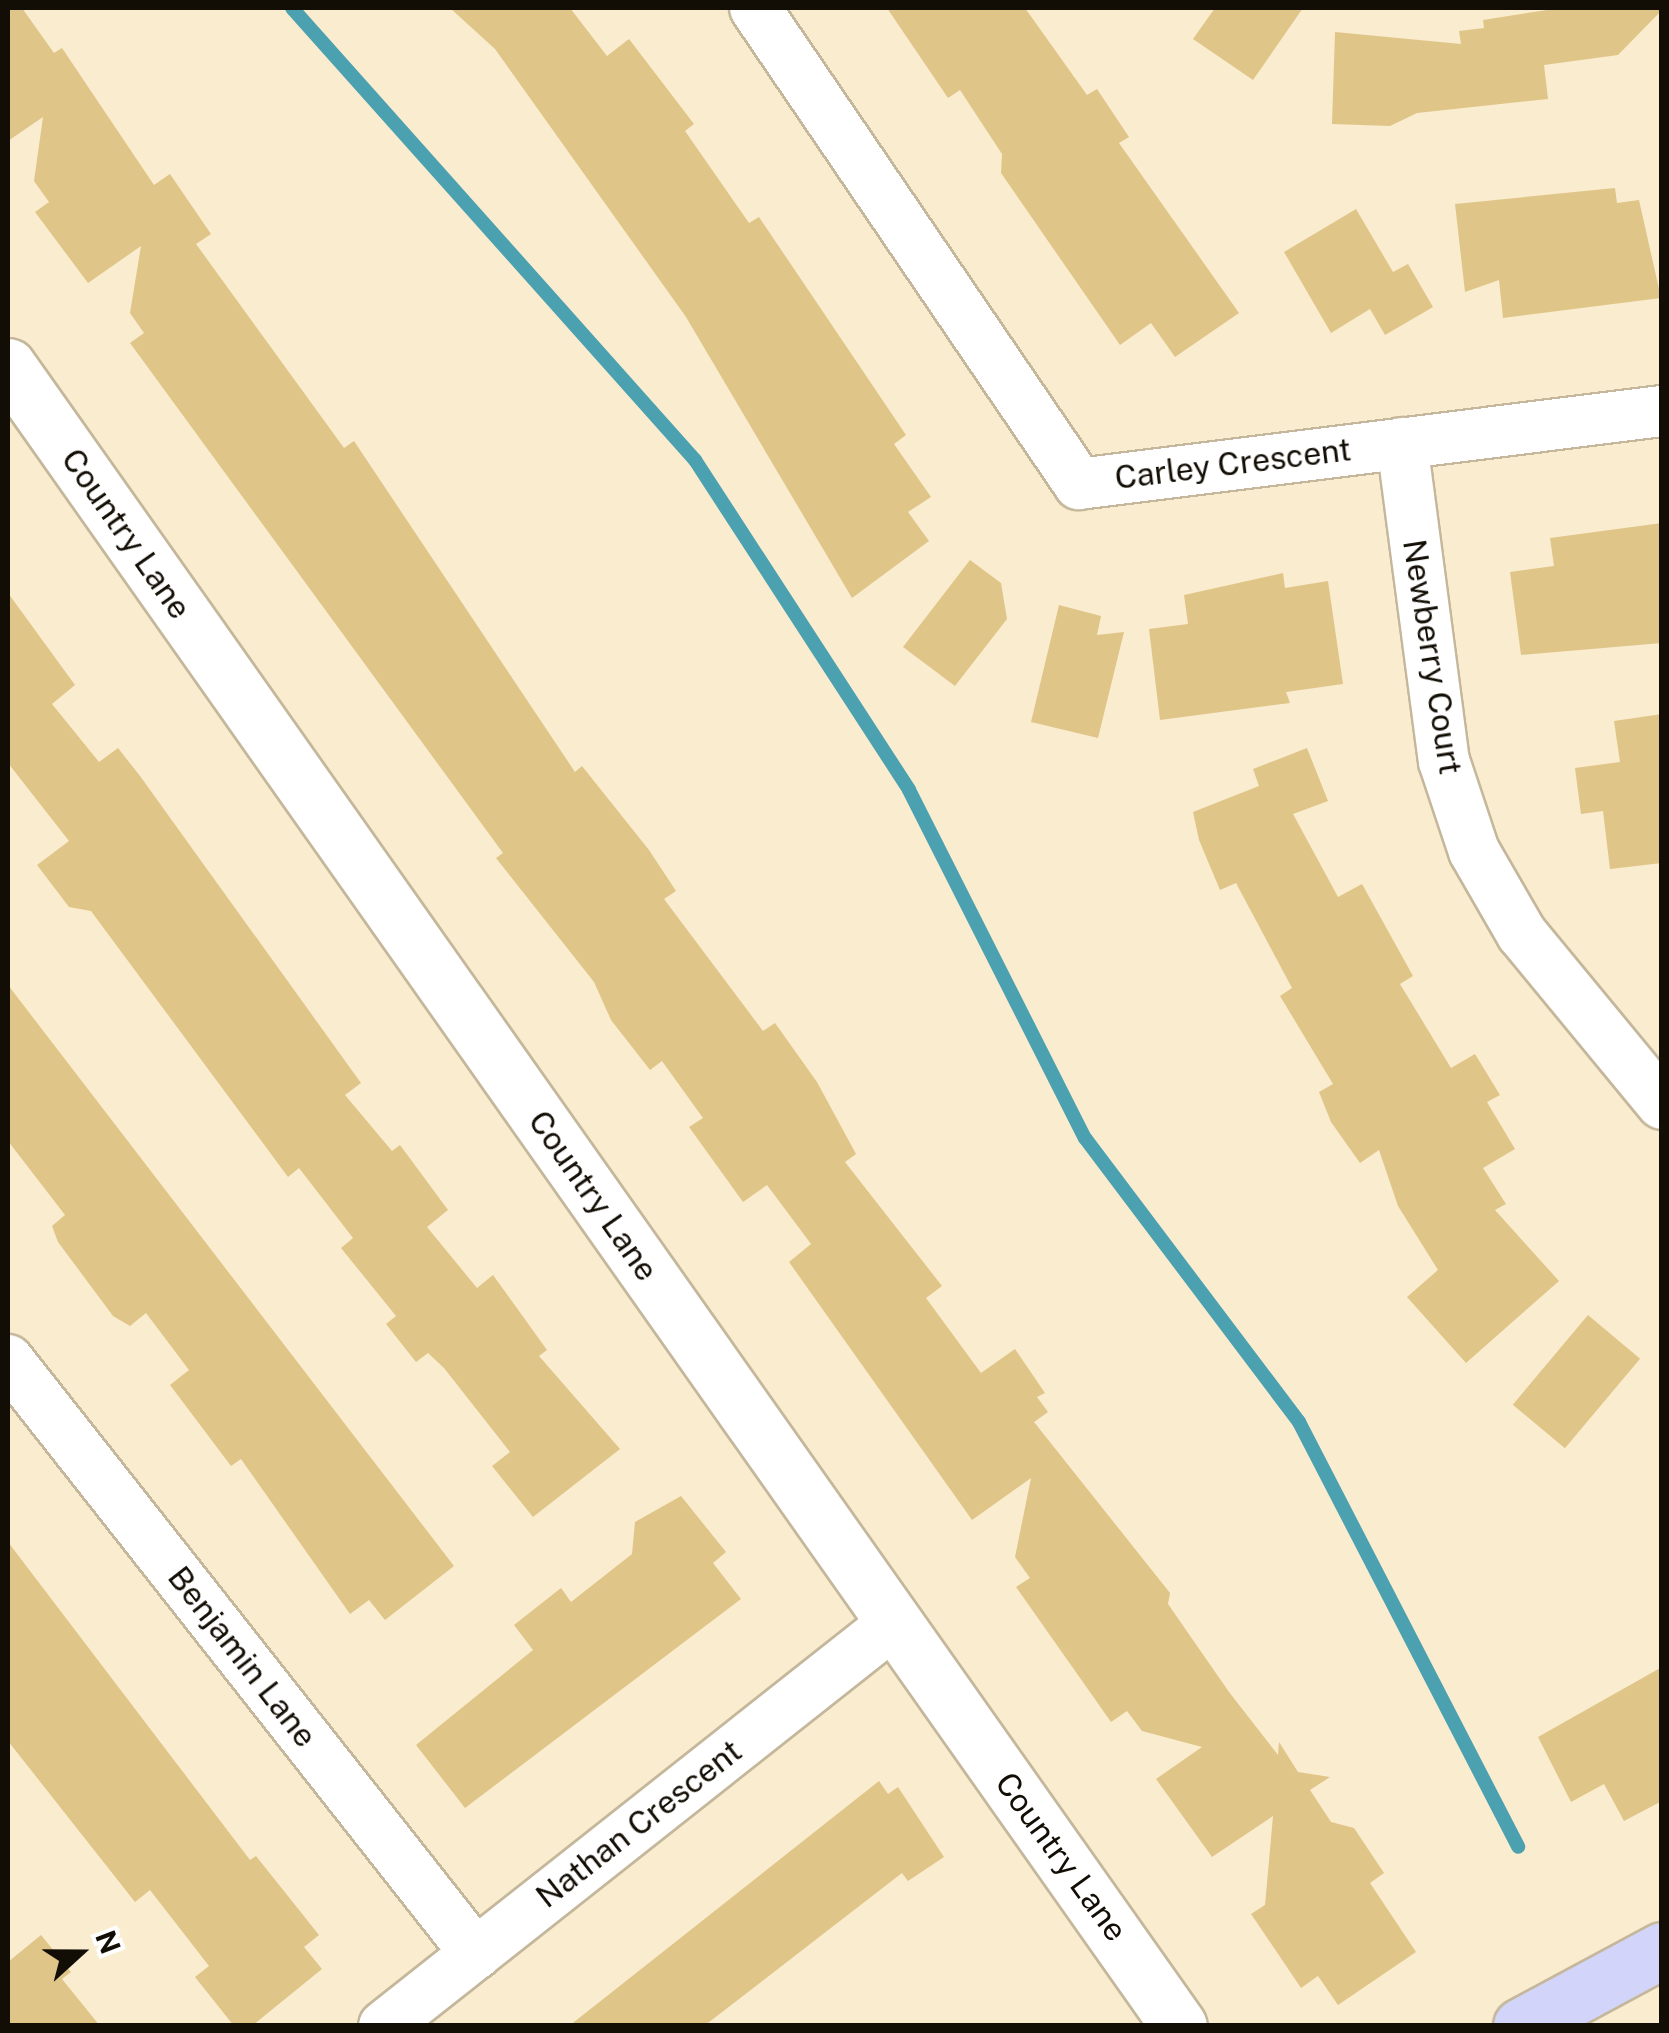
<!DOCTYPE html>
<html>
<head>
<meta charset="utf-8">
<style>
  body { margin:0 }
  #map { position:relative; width:1669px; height:2033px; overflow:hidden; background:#faeccf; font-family:"Public Sans",sans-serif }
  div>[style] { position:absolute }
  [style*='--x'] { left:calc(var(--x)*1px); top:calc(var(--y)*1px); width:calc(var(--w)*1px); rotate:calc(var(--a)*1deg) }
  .stream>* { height:14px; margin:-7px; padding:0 7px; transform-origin:7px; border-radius:7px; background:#4ca1b0 }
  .building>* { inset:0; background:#e0c588; transform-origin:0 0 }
  .roads { filter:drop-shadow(2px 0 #c4b79b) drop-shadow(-2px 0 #c4b79b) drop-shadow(0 2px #c4b79b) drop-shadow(0 -2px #c4b79b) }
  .street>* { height:50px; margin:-25px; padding:0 25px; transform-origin:25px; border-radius:25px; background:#fff }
  .secondary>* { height:55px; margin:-27.5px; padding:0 27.5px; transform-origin:27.5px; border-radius:27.5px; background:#fff }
  .primary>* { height:55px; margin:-27.5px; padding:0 27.5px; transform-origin:27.5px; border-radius:27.5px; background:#d2d5f9 }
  span { translate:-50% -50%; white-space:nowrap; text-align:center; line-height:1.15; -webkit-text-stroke:9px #fff; paint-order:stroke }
  .street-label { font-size:32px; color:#130e05 }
  .frame { position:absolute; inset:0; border:10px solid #130e05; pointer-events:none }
  .north { position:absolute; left:30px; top:1903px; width:100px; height:100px; -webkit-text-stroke:8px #fff; paint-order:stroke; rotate:69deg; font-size:28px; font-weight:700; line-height:40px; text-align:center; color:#130e05 }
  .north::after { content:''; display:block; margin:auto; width:35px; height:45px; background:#130e05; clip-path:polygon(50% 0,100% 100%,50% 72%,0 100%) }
</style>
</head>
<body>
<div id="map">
  <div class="stream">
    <i style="--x:292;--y:8;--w:606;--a:48.28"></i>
    <i style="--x:695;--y:460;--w:393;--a:57"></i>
    <i style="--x:909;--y:790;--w:390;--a:63.2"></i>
    <i style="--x:1085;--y:1138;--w:356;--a:53"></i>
    <i style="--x:1299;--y:1422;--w:478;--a:62.7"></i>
  </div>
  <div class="building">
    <i style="clip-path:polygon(8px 8px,22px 8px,54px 53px,62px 48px,154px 185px,170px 174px,211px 234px,196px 244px,344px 448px,354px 441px,575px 772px,582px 766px,649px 850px,676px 891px,664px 899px,763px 1031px,775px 1023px,817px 1082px,856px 1154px,845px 1162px,942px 1286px,926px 1298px,981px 1373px,1015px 1349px,1045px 1393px,1037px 1397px,1048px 1412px,1034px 1422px,1170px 1593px,1168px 1604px,1229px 1692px,1278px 1755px,1279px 1742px,1298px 1772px,1330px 1777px,1310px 1790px,1331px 1822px,1354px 1828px,1384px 1873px,1370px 1883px,1416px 1952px,1338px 2005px,1318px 1976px,1301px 1988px,1251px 1914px,1265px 1905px,1273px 1816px,1212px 1857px,1156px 1779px,1202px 1747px,1142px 1731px,1127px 1711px,1111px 1722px,1016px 1587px,1030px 1578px,1015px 1557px,1031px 1478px,972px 1520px,789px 1262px,811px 1244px,767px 1185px,743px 1202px,689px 1127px,703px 1118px,662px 1061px,650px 1070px,611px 1020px,594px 982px,496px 858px,503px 853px,130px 343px,144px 333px,130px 313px,141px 246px,88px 283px,35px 212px,49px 202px,34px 181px,43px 117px,8px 141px)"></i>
    <i style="clip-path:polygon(450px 8px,570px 8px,607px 56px,629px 39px,694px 124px,685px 131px,749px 223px,759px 217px,906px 435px,894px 444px,931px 497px,908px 512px,929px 541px,852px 598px,686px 317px,495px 49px)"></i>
    <i style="clip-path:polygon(887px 8px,1025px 8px,1087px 95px,1097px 89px,1129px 137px,1119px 143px,1239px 313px,1175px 357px,1151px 323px,1120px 345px,1001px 173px,1002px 154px,960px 90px,948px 98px)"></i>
    <i style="clip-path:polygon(1215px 8px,1303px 8px,1253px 80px,1193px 39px)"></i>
    <i style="clip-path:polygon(1560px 8px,1662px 10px,1618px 55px,1544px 65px,1548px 99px,1417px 113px,1390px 126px,1332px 124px,1335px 32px,1461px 44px,1459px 31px,1484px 28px,1483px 20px)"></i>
    <i style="clip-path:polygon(1615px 188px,1617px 203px,1639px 200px,1661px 298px,1503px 318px,1499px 280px,1465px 292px,1455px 204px)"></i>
    <i style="clip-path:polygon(1356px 209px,1393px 272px,1408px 264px,1433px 307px,1385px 335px,1370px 309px,1331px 333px,1284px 252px)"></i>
    <i style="clip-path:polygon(1662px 523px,1662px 643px,1521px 655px,1510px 572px,1554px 566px,1550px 538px)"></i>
    <i style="clip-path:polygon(970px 560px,1001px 583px,1007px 619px,955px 686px,903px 647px)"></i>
    <i style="clip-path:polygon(1283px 573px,1285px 588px,1328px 581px,1343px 684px,1286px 692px,1290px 703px,1160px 720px,1149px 629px,1188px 624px,1184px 595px)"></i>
    <i style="clip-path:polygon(8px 593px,75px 685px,52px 704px,99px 762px,118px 748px,140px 776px,361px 1083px,345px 1095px,392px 1151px,400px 1145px,448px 1210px,427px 1227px,477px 1288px,493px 1275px,547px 1350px,539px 1356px,620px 1449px,533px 1517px,492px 1466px,510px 1452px,444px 1368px,428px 1353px,416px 1362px,386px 1324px,396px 1316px,341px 1248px,353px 1238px,299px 1168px,288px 1177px,91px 911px,69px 907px,37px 865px,69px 841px,8px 763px)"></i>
    <i style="clip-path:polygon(1059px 605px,1101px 616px,1097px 635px,1124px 632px,1098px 738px,1031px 722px)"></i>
    <i style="clip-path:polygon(1662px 714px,1662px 863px,1610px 869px,1603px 811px,1581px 814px,1575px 768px,1620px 762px,1614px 721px)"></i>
    <i style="clip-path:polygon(1307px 748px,1328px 801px,1293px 814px,1338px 897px,1362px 884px,1413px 976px,1400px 984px,1451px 1068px,1475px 1054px,1500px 1095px,1487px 1102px,1515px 1149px,1483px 1168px,1506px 1204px,1495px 1210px,1559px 1281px,1466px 1363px,1407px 1297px,1438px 1270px,1398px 1206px,1379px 1150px,1360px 1163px,1331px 1122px,1319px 1092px,1333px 1084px,1280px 996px,1292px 988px,1236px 883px,1220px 890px,1199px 840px,1193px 812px,1259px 786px,1253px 769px)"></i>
    <i style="clip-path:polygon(8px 985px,454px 1566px,385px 1620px,369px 1600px,350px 1614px,241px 1459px,231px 1466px,170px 1385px,189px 1370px,146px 1313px,130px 1326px,113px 1316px,58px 1242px,52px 1226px,65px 1215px,8px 1141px)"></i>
    <i style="left:1588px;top:1315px;width:68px;height:117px;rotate:40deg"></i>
    <i style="clip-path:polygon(681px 1496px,726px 1552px,713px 1563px,741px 1599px,465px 1808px,416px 1745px,533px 1650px,514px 1625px,561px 1588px,571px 1602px,632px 1554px,635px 1522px)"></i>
    <i style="clip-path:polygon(8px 1542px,250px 1860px,256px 1856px,319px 1935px,304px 1947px,322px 1969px,252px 2026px,234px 2026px,195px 1977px,209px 1966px,150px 1890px,135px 1902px,8px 1741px)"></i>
    <i style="clip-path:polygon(1662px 1667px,1662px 1801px,1624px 1821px,1604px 1784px,1571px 1802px,1538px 1737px)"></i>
    <i style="clip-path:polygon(879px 1781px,888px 1794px,898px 1787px,944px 1857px,908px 1881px,902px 1873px,704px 2026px,569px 2026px)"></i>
    <i style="clip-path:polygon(41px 1935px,71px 1972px,62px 1979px,100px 2026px,8px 2026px,8px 1962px)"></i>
  </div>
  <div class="roads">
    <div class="street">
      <i style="--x:755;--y:8;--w:576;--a:55.76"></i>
      <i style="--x:1079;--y:484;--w:588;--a:-7.14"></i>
      <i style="--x:1402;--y:443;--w:321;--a:82.5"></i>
      <i style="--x:1444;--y:761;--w:95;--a:71.6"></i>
      <i style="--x:1474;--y:851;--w:96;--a:60"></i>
      <i style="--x:1522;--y:934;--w:220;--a:50.5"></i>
      <i style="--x:8;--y:1360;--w:756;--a:51.77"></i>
      <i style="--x:384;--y:2026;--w:650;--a:-38.32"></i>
    </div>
    <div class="secondary">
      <i style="--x:8;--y:366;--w:2031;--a:54.8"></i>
    </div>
    <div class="primary">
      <i style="--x:1521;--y:2026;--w:160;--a:-28.3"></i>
    </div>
  </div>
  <div class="street-label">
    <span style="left:1233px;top:464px;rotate:-7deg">Carley Crescent</span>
    <span style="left:126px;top:534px;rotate:55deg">Country Lane</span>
    <span style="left:1432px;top:657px;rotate:81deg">Newberry Court</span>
    <span style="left:593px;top:1196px;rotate:55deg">Country Lane</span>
    <span style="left:242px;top:1657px;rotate:52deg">Benjamin Lane</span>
    <span style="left:639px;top:1824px;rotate:-38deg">Nathan Crescent</span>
    <span style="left:1061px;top:1857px;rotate:54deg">Country Lane</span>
  </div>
  <div class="frame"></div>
  <div class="north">N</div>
</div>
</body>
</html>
